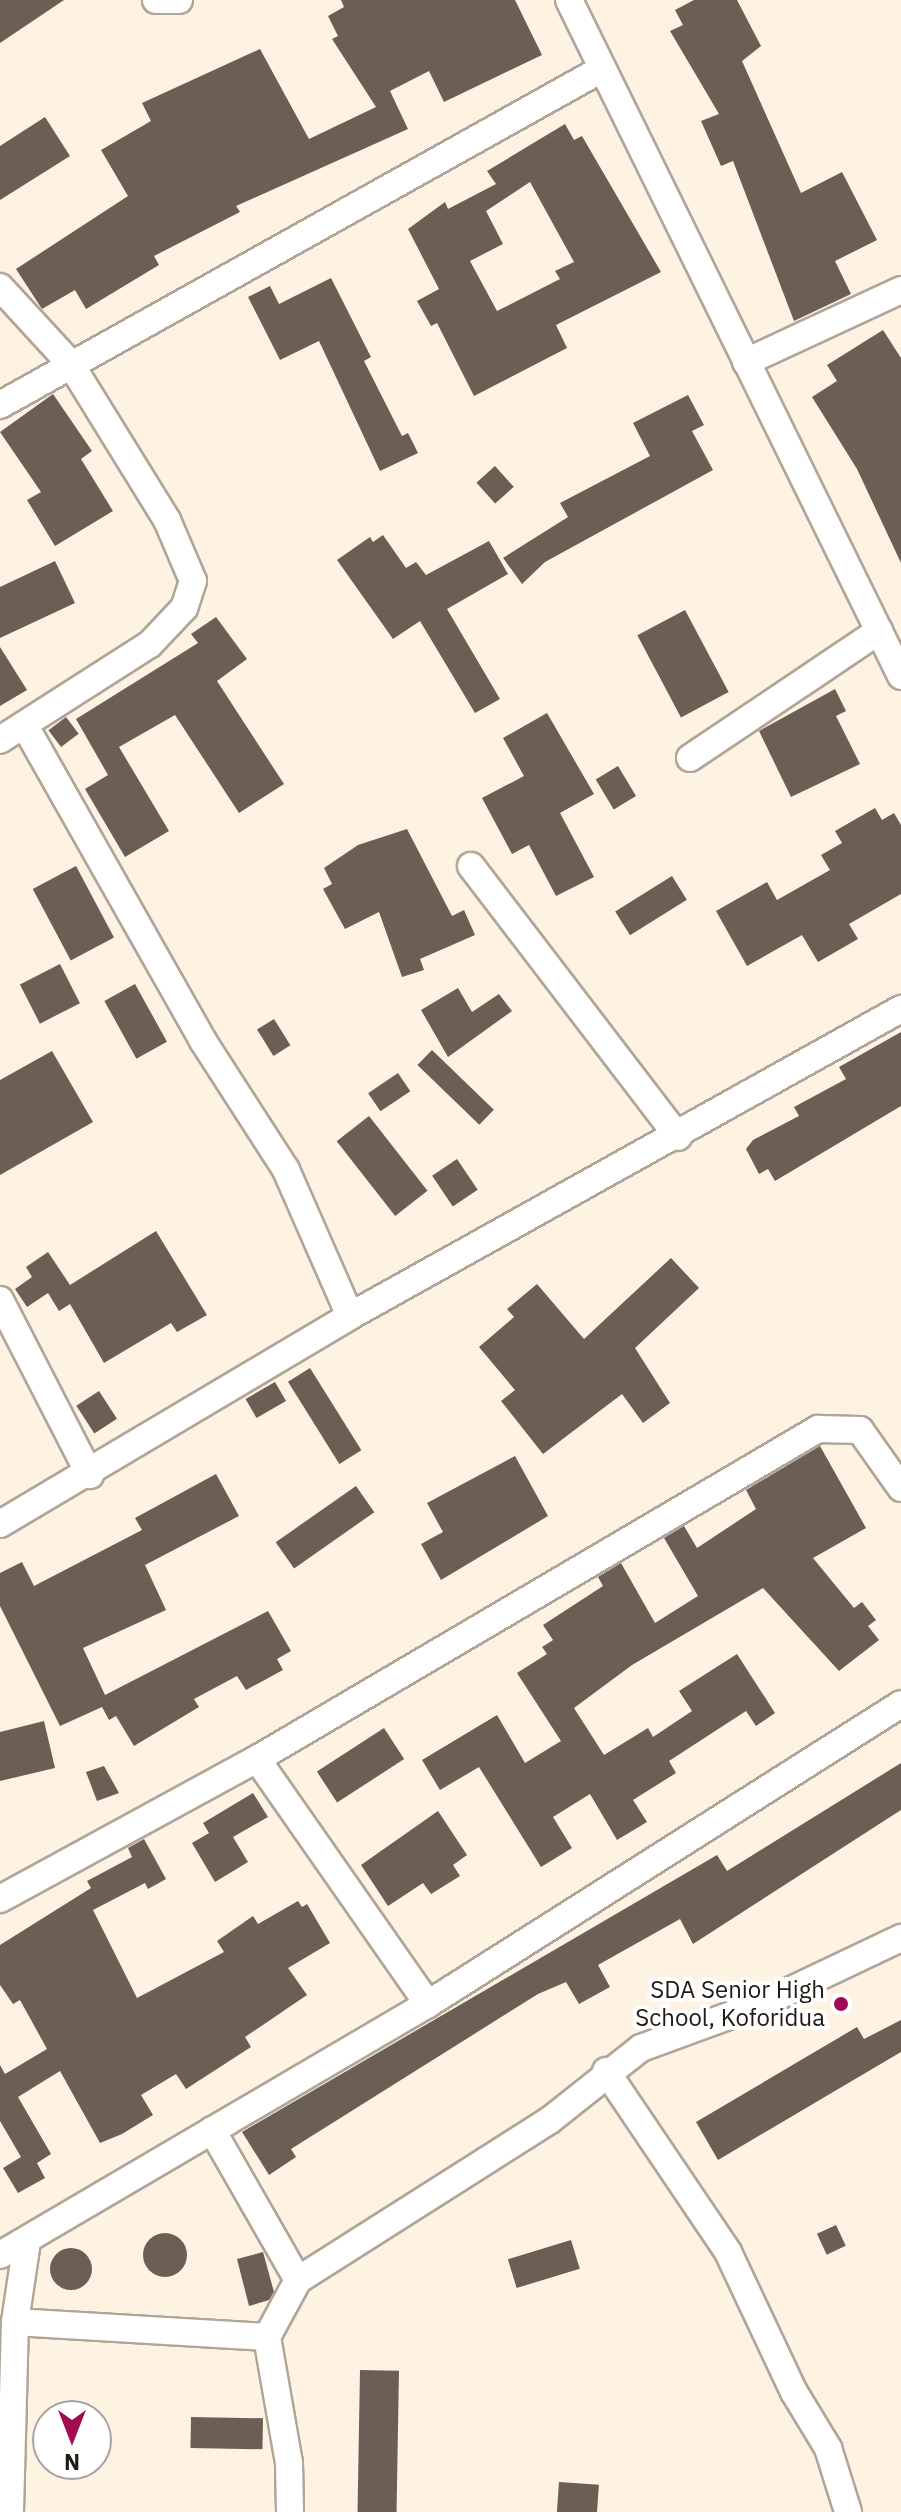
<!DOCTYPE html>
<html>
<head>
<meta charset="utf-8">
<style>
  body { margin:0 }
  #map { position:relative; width:901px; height:2512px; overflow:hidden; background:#fef2e3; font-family:"IBM Plex Sans",sans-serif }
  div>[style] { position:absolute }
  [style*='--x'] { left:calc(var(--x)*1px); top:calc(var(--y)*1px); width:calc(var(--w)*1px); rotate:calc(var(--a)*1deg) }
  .building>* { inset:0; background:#6b5e54; transform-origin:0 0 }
  .round { border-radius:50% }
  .roads { filter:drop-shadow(2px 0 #b0a597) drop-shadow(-2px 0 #b0a597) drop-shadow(0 2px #b0a597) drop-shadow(0 -2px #b0a597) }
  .minor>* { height:26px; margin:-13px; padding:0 13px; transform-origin:13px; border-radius:13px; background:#fff }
  .dots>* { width:22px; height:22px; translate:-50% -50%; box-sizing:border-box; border:4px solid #fff; border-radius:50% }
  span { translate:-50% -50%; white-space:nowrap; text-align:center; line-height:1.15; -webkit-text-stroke:8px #fff; paint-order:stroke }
  .poi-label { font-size:24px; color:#1f1b15 }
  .right { translate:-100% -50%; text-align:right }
  .north { position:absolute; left:32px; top:2400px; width:80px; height:80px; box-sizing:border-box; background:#fff; border:2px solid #a5a4a1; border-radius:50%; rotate:180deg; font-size:22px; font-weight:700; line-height:32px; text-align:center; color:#1f1b15 }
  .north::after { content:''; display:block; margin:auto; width:28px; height:36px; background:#a10d51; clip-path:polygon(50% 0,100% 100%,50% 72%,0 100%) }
</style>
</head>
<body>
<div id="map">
  <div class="building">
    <i style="clip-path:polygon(0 0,64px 0,0 43px)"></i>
    <i style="clip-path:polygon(341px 0,515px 0,542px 55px,444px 102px,429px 71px,390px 91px,408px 129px,236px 206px,240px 212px,154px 256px,159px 265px,86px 309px,75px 290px,42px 309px,16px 269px,128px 196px,101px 150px,151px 121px,142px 103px,260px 49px,309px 139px,376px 107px,332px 39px,338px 36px,328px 16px,344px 7px)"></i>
    <i style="clip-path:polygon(694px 0,737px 0,761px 46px,742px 61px,801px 193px,842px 172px,877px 240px,835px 261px,851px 294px,794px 321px,733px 161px,721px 166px,701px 121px,719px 114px,670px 31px,683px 25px,675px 10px)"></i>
    <i style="clip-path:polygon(45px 117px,70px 156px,0 200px,0 146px)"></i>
    <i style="clip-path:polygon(evenodd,565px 124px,574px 140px,582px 136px,661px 272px,556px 325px,567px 348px,474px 396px,437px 323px,431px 326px,417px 301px,439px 289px,408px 229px,445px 202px,448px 209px,496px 184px,487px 171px,565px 124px,530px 182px,574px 262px,555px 271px,560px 279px,497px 311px,470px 261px,503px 244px,486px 211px,530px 182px)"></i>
    <i style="clip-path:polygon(331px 278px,371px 357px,364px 361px,402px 436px,408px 433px,418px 453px,380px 471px,319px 341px,280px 360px,248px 297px,270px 286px,279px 304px)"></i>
    <i style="clip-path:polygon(883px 330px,901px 358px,901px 563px,857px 469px,812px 397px,837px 381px,827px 365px)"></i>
    <i style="clip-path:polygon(53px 394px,92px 451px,81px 459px,113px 511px,55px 546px,27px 500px,41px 492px,0 432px)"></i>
    <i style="clip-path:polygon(688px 395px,704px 425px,692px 431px,713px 470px,545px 562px,522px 584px,503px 558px,568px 517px,560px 503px,650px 456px,633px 423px)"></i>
    <i style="left:495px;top:466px;width:28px;height:25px;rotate:48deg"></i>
    <i style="clip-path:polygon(383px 535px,406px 568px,416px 562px,426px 575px,489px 541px,508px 574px,447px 609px,500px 699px,475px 713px,420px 621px,393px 639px,337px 560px,370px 537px,373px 542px)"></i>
    <i style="clip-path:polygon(55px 561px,75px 603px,0 638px,0 587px)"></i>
    <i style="left:685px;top:610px;width:93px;height:54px;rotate:62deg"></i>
    <i style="clip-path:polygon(216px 617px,247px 659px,217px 681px,284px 784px,239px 813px,175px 715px,119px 747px,169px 831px,125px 857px,85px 789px,108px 775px,76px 719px,198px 643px,191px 634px)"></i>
    <i style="clip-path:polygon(0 647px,27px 690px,0 706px)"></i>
    <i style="clip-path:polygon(835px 689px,846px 711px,836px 716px,860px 764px,791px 797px,759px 731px)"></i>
    <i style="clip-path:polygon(547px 713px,594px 794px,560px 813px,594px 877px,556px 896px,529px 845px,512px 854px,482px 798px,524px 776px,503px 738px)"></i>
    <i style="left:66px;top:717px;width:21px;height:22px;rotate:53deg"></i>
    <i style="left:618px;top:766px;width:35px;height:26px;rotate:59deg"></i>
    <i style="clip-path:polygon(875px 808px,882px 820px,894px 813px,901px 825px,901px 894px,849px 924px,858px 939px,818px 962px,802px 935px,747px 966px,716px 911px,767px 882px,777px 900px,830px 870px,821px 855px,842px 843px,835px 831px)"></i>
    <i style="clip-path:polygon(407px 829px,452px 916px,464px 910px,475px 935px,420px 959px,424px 970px,402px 977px,379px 912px,345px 929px,323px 889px,332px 884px,324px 868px,358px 845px)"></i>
    <i style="left:76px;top:866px;width:81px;height:49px;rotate:62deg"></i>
    <i style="left:672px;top:876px;width:28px;height:67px;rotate:58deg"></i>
    <i style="left:60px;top:964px;width:44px;height:45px;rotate:63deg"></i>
    <i style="left:135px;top:984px;width:66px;height:35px;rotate:61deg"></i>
    <i style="clip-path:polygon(458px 988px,472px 1012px,499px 994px,512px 1011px,448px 1057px,421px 1010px)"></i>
    <i style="left:274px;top:1019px;width:31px;height:20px;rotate:58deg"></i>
    <i style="clip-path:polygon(901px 1032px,901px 1106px,775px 1181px,768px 1169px,759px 1174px,746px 1149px,753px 1140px,799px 1116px,794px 1107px,846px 1079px,839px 1067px)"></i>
    <i style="left:432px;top:1050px;width:86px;height:21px;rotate:44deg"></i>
    <i style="clip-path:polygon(52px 1051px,93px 1122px,0 1175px,0 1080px)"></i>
    <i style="left:398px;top:1073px;width:22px;height:36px;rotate:56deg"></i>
    <i style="left:369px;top:1116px;width:95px;height:41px;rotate:52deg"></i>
    <i style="left:457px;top:1159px;width:37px;height:30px;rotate:56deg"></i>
    <i style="clip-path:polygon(156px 1231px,207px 1315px,177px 1332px,171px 1323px,104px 1363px,70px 1304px,59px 1311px,48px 1293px,27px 1307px,15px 1289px,32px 1277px,26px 1267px,48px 1252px,70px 1285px)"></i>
    <i style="clip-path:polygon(671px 1258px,699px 1288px,635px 1348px,670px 1403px,643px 1423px,622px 1394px,543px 1454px,501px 1401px,515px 1390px,479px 1347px,514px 1317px,507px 1309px,537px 1284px,584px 1339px)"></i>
    <i style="left:310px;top:1368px;width:97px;height:26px;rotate:58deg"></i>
    <i style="left:275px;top:1382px;width:22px;height:34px;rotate:60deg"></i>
    <i style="left:99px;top:1391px;width:33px;height:27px;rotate:57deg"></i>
    <i style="clip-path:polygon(820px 1446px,866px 1528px,813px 1558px,854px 1608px,862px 1602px,876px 1620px,868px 1626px,879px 1640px,839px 1671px,763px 1588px,632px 1665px,574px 1708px,604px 1755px,648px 1728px,653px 1737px,692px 1711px,679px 1691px,737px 1654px,775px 1713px,756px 1726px,746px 1711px,669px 1761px,676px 1773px,633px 1800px,647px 1822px,617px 1840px,590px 1794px,553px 1817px,572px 1848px,541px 1867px,479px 1767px,440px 1790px,422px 1760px,497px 1715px,525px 1763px,561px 1741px,517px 1673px,547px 1654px,542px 1647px,553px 1640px,543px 1625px,603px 1586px,598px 1577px,621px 1563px,655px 1623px,698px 1596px,664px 1538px,684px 1526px,697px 1548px,756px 1509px,746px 1490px)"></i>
    <i style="clip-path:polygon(515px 1456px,548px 1516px,441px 1580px,421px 1544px,443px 1532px,427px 1503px)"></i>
    <i style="clip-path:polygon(216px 1474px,239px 1516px,145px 1565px,166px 1610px,83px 1648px,105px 1695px,268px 1611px,291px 1651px,277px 1659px,283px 1670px,246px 1690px,237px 1676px,194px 1699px,199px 1707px,134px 1746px,116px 1716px,109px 1720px,102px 1707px,60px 1726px,0 1606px,0 1573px,22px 1562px,34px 1586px,142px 1530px,135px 1518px)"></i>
    <i style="left:356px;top:1486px;width:32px;height:98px;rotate:55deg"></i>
    <i style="clip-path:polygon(44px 1721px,55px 1768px,0 1781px,0 1732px)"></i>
    <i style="left:384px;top:1728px;width:37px;height:80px;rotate:57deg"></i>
    <i style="clip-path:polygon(901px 1763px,901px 1810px,693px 1944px,680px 1919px,598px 1965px,610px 1987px,579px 2004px,566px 1982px,538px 1994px,291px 2149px,296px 2157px,269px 2175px,242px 2132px,717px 1855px,727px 1871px)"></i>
    <i style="clip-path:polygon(104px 1766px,119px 1793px,97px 1801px,86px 1772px)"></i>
    <i style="clip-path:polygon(253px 1793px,268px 1817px,233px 1837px,248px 1862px,215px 1882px,192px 1843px,209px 1833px,203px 1823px)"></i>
    <i style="clip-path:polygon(438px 1811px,467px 1855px,453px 1865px,460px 1876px,431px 1894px,423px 1883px,388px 1906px,361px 1865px)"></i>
    <i style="clip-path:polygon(144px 1839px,166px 1879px,148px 1889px,145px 1883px,93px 1910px,137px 1998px,224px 1952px,217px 1941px,253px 1916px,258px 1924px,298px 1901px,302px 1907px,307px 1904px,330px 1943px,288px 1968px,307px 1995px,245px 2037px,251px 2047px,186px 2089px,176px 2074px,141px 2095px,153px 2115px,122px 2134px,100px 2143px,60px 2071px,18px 2097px,51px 2154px,37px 2163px,45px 2178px,18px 2193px,3px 2168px,21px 2157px,0 2121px,0 2065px,5px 2074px,47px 2049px,20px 2000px,13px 2004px,0 1985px,0 1945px,91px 1888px,87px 1881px,132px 1857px,128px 1848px)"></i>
    <i style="clip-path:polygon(901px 2020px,901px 2052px,718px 2160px,696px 2122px,857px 2027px,864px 2039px)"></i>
    <i style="left:836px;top:2225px;width:23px;height:21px;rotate:65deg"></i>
    <i class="round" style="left:143px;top:2233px;width:44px;height:44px"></i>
    <i style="left:571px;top:2240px;width:30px;height:66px;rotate:73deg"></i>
    <i class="round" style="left:50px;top:2248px;width:42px;height:42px"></i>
    <i style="clip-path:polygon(263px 2252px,274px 2292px,269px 2300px,249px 2306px,237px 2259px)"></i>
    <i style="left:360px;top:2370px;width:39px;height:142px;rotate:1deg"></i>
    <i style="left:191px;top:2417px;width:72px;height:31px;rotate:1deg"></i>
    <i style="left:559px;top:2482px;width:40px;height:30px;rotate:4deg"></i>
  </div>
  <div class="roads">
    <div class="minor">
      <i style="--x:156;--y:0;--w:23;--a:0"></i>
      <i style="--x:569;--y:0;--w:753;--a:63.84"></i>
      <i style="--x:0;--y:287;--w:103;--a:47.4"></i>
      <i style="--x:70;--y:363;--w:185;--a:58.3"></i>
      <i style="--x:167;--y:520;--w:66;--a:66.9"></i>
      <i style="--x:193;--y:581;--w:28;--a:108"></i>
      <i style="--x:184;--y:608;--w:50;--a:133.4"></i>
      <i style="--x:150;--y:644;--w:178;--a:147.4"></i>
      <i style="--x:746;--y:362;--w:171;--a:-24.9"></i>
      <i style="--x:0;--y:405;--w:689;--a:-29.17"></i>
      <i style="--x:25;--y:726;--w:362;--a:60.5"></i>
      <i style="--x:203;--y:1041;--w:153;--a:57.2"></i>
      <i style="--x:286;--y:1170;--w:159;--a:66.3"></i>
      <i style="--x:690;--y:758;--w:228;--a:-33.9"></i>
      <i style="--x:471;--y:866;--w:341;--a:52.6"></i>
      <i style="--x:0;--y:1300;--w:197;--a:62.8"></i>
      <i style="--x:0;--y:1524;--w:407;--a:-30.7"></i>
      <i style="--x:350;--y:1316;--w:631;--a:-29.13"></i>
      <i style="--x:257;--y:1759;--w:299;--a:55.1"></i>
      <i style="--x:0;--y:1899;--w:293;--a:-28.6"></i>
      <i style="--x:257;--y:1759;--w:651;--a:-30.47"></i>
      <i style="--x:818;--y:1429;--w:42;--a:1.4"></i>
      <i style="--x:860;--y:1430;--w:71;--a:54.7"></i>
      <i style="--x:606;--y:2071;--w:218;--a:56"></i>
      <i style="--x:728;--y:2252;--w:155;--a:64.8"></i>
      <i style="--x:794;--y:2392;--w:66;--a:58.7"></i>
      <i style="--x:828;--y:2448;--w:67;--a:72.6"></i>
      <i style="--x:212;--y:2130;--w:173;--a:60.2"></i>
      <i style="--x:298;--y:2280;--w:65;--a:118.5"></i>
      <i style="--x:267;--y:2337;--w:128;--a:80.1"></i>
      <i style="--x:289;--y:2463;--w:49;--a:88.8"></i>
      <i style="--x:0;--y:2255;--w:496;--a:-30.4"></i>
      <i style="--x:428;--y:2004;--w:560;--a:-32.38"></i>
      <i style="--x:298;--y:2280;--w:299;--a:-32.4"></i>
      <i style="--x:550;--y:2120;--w:116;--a:-38.4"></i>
      <i style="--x:641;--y:2048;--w:131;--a:-20.1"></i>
      <i style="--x:764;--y:2003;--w:152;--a:-25.4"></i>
      <i style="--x:15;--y:2322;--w:252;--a:3.4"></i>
      <i style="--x:10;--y:2512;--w:190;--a:-88.5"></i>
      <i style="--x:15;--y:2322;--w:81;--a:-81.5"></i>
    </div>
  </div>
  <div class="dots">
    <i style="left:841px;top:2004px;background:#a10d51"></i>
  </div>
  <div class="poi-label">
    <span class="right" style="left:825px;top:2004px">SDA Senior High<br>School, Koforidua</span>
  </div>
  <div class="north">N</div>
</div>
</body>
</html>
